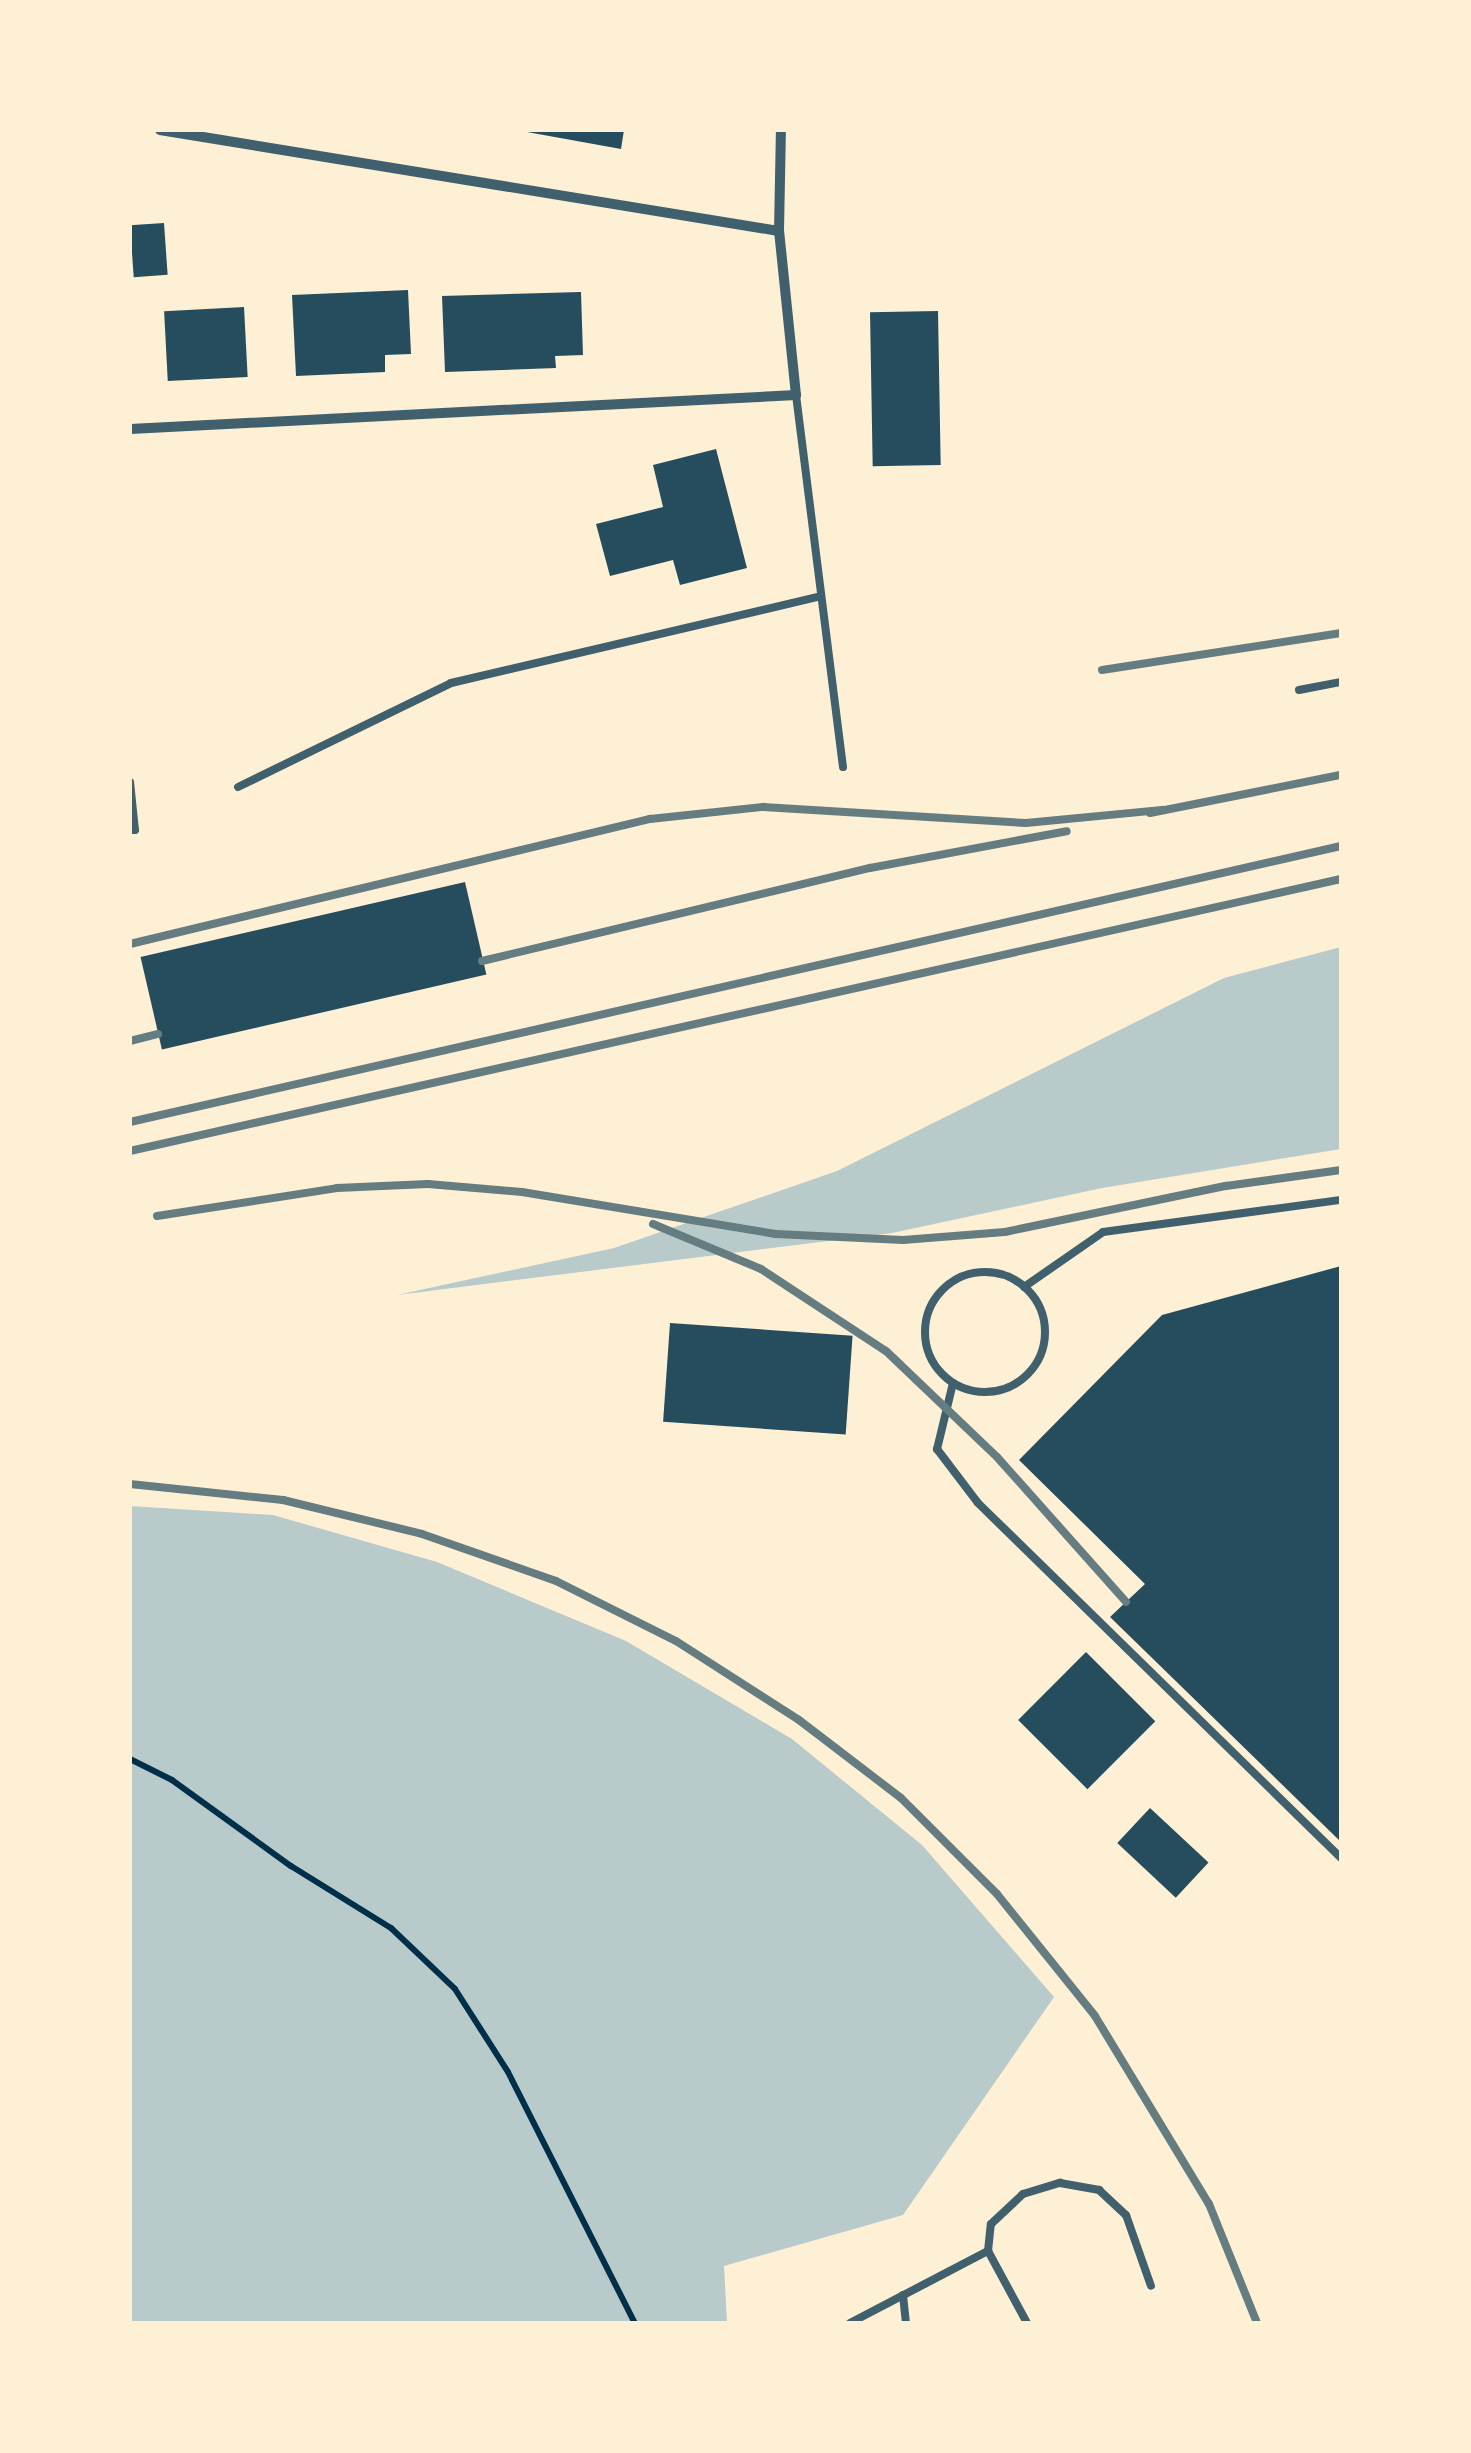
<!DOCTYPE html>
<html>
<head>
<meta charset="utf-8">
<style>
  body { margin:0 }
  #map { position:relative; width:1471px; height:2453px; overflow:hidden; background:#fdf0d5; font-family:Helvetica,sans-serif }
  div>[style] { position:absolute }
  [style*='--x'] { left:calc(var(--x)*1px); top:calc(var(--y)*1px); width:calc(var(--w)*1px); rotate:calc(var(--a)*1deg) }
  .green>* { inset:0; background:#b9caca }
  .building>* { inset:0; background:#264d5e; transform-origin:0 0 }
  .path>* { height:6px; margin:-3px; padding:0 3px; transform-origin:3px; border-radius:3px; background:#003049 }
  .service>* { height:8px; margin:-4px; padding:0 4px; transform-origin:4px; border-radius:4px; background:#3f606c }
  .service>.ring { margin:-4px; padding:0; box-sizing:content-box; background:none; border:8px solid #3f606c; border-radius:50% }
  .minor>* { height:10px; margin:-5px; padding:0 5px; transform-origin:5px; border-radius:5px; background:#3f606c }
  .rail>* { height:8px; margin:-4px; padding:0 4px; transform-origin:4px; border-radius:4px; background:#657d81 }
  span { translate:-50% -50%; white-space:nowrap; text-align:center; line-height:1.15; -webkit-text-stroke:9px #fdf0d5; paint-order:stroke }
  .frame { position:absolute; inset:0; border:132px solid #fdf0d5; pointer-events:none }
</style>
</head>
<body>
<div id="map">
  <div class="green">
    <i style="clip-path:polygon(1341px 947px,1341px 1149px,1102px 1188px,892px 1233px,397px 1295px,614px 1248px,837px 1171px,1224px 978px)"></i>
    <i style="clip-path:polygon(130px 1506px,273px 1515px,437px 1562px,626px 1641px,792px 1739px,922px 1845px,1054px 1997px,903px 2215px,724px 2266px,727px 2323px,130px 2323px)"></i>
  </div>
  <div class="building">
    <i style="clip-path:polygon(516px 130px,624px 130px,621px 149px)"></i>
    <i style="left:164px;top:223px;width:52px;height:34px;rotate:86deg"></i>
    <i style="clip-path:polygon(408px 290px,411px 354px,385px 355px,385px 372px,296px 376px,292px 295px)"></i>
    <i style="clip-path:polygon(581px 292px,583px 355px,555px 356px,556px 368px,445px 372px,442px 296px)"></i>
    <i style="left:244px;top:307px;width:70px;height:80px;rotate:87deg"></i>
    <i style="left:938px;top:311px;width:154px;height:68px;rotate:89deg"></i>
    <i style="clip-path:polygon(716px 449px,747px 568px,680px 585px,673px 560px,610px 576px,596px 524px,663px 507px,653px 465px)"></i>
    <i style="left:465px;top:882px;width:95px;height:333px;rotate:77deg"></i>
    <i style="clip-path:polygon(1341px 1266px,1341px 1842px,1110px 1617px,1145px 1584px,1019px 1460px,1162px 1315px)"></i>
    <i style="left:670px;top:1323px;width:183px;height:99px;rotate:4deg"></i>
    <i style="left:1086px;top:1652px;width:98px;height:96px;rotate:45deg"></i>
    <i style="left:1150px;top:1808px;width:80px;height:48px;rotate:43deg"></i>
  </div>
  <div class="path">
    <i style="--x:130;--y:1759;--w:47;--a:26.6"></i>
    <i style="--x:172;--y:1780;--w:147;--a:35.9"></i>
    <i style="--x:291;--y:1866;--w:118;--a:31.8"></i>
    <i style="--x:391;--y:1928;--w:88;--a:43.6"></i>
    <i style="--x:455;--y:1989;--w:98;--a:57.4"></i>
    <i style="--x:508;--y:2072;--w:281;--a:63.2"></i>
  </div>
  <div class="service">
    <i style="--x:796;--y:395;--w:375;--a:82.8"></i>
    <i style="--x:1299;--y:690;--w:43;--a:-10.8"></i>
    <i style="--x:130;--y:782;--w:48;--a:84.1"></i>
    <i style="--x:135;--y:830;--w:5;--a:180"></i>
    <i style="--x:238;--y:787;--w:237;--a:-26"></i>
    <i style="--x:451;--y:683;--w:380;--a:-13.2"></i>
    <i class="ring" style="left:925px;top:1272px;width:112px;height:112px"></i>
    <i style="--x:1024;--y:1287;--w:96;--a:-34.8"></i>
    <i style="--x:1103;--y:1232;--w:240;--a:-7.7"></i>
    <i style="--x:953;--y:1383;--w:68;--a:103.6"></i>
    <i style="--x:937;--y:1449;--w:68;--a:52.8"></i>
    <i style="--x:978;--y:1503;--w:508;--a:44.36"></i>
    <i style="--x:903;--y:2295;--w:28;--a:84"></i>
    <i style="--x:850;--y:2323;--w:156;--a:-27.6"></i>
    <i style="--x:1027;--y:2323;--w:82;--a:-118.4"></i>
    <i style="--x:988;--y:2251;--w:27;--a:-84"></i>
    <i style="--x:991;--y:2224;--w:44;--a:-43.2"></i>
    <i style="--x:1023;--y:2194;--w:39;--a:-17"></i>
    <i style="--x:1060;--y:2183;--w:40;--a:10"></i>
    <i style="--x:1099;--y:2190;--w:37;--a:43"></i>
    <i style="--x:1126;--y:2215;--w:75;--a:70.6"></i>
  </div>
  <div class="minor">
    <i style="--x:160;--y:130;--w:627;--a:9.27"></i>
    <i style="--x:130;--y:429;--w:667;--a:-2.92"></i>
    <i style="--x:796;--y:395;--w:165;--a:-95.9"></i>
    <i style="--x:779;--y:231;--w:101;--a:-88.9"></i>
  </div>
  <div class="rail">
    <i style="--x:1102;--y:670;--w:242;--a:-8.8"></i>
    <i style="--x:1150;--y:813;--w:195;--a:-11.3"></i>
    <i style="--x:130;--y:944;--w:535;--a:-13.52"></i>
    <i style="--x:650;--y:819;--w:114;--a:-6.1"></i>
    <i style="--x:763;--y:807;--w:263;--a:3.5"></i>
    <i style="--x:1026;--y:823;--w:137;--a:-5.5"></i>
    <i style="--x:482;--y:961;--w:399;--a:-13.5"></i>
    <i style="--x:870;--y:868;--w:200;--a:-10.6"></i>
    <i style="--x:130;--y:1041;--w:29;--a:-14"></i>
    <i style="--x:130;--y:1122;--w:1242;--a:-12.84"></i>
    <i style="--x:130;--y:1151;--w:1241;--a:-12.66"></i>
    <i style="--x:157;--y:1216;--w:182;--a:-8.8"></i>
    <i style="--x:337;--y:1188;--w:91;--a:-2.5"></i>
    <i style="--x:428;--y:1184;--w:94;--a:4.9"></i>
    <i style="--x:522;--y:1192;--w:257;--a:9.4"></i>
    <i style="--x:776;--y:1234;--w:127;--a:2.7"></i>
    <i style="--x:903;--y:1240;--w:102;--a:-4.5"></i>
    <i style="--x:1005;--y:1232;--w:226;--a:-11.8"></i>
    <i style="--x:1226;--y:1186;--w:116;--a:-7.9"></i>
    <i style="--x:653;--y:1224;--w:117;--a:22.6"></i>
    <i style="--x:761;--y:1269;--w:149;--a:33.3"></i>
    <i style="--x:886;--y:1351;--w:153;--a:43.7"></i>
    <i style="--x:997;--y:1457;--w:194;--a:48.3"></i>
    <i style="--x:130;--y:1484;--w:154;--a:6"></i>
    <i style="--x:283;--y:1500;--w:143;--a:13.7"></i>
    <i style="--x:422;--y:1534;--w:142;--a:19.3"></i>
    <i style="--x:556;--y:1581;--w:134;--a:26.6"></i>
    <i style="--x:676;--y:1641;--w:146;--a:32.7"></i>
    <i style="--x:799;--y:1720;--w:128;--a:37.4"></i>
    <i style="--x:901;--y:1798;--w:136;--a:45"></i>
    <i style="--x:997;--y:1894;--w:156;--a:51.2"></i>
    <i style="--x:1095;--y:2016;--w:220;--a:58.8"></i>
    <i style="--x:1209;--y:2204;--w:128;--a:68"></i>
  </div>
  <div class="frame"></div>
</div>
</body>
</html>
